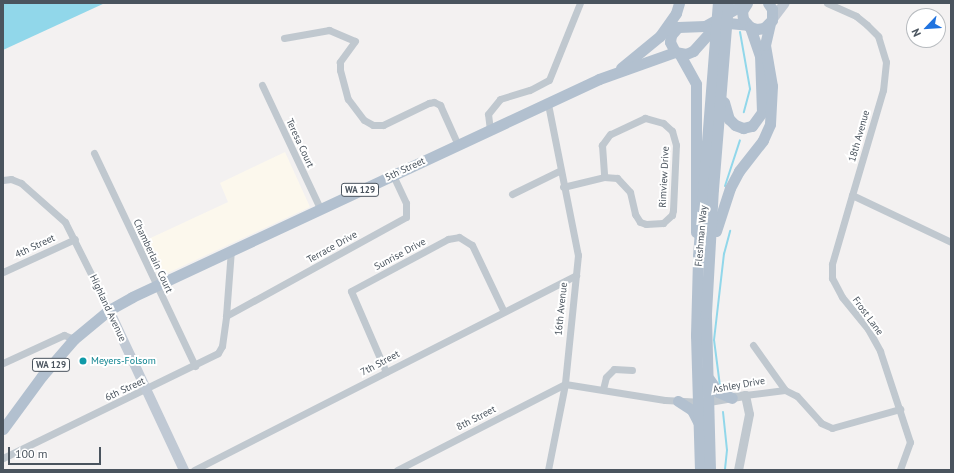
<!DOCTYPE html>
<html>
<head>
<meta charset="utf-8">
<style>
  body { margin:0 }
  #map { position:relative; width:954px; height:473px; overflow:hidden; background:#f3f1f1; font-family:"PT Sans",sans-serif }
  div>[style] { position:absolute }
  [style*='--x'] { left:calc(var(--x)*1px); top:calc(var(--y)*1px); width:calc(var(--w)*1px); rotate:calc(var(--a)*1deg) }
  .commercial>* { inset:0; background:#fcf8ed }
  .water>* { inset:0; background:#91d7ea }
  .stream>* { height:2px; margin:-1px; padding:0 1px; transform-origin:1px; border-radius:1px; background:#91d7ea }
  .minor>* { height:7px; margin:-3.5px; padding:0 3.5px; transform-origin:3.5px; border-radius:3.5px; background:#c0c8cf }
  .tertiary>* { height:9px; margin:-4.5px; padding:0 4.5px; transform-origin:4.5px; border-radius:4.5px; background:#c0c8cf }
  .secondary>* { height:10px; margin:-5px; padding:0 5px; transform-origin:5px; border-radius:5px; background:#c0c9d4 }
  .primary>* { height:11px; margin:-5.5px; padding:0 5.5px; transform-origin:5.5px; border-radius:5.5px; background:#b2c0cf }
  .dots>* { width:11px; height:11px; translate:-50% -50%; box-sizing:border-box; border:2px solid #fff; border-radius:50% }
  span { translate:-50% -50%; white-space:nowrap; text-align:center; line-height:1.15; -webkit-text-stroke:4px #fff; paint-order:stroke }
  .shield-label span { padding:1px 3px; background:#fff; border:1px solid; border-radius:3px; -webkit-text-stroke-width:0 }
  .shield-label { font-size:9px; color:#4a545e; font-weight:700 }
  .street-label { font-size:10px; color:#4a545e }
  .culture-label { font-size:10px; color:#0d838f }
  .left { translate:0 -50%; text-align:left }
  .frame { position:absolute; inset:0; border:4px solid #4a545e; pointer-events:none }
  .north { position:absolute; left:906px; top:8px; width:40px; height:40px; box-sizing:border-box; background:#fff; border:1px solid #b7bbbf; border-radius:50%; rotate:245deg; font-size:11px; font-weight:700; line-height:16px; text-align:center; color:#4a545e }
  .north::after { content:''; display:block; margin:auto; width:14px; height:18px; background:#2073df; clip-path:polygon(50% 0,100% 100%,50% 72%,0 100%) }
  .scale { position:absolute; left:8px; top:447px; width:93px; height:18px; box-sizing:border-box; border:2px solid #4a545e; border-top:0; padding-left:5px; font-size:12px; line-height:14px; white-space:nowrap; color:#4a545e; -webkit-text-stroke:3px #fff; paint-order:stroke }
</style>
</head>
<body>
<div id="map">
  <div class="commercial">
    <i style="clip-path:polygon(285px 152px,310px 207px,159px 277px,142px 242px,228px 202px,220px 183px)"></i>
  </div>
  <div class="water">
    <i style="clip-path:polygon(3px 3px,105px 3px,3px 50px)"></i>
  </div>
  <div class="stream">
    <i style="--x:740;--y:32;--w:58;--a:80"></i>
    <i style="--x:750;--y:89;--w:24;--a:105"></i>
    <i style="--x:725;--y:186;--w:48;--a:-71.9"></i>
    <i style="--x:720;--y:386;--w:46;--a:-97.4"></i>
    <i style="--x:714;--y:340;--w:87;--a:-83.4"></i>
    <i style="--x:724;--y:254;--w:24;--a:-75"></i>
    <i style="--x:723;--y:412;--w:38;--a:84"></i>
    <i style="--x:727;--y:450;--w:20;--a:96"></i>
  </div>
  <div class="minor">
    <i style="--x:827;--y:3;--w:32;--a:24"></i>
    <i style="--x:856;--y:16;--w:14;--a:39"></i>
    <i style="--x:867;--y:25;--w:16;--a:45"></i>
    <i style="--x:878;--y:36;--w:27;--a:73"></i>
    <i style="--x:886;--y:62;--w:28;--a:96"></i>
    <i style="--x:883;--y:90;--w:109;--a:106.4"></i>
    <i style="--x:852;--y:195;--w:110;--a:25.4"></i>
    <i style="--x:284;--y:38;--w:46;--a:-10.1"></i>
    <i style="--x:329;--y:30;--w:28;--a:23"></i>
    <i style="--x:355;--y:41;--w:26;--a:126"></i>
    <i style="--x:340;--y:62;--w:8;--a:90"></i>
    <i style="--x:340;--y:70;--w:30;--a:75"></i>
    <i style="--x:348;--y:99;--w:26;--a:53"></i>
    <i style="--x:364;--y:120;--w:10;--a:29"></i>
    <i style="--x:373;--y:125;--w:10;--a:0"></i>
    <i style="--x:383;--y:125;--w:51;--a:-25.6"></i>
    <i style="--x:429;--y:103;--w:5;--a:-11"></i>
    <i style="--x:434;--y:102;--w:7;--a:27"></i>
    <i style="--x:440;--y:105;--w:44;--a:65.8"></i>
    <i style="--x:262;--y:85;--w:136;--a:64.8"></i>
    <i style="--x:548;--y:104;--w:154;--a:78.8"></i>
    <i style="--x:578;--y:255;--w:130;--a:95.8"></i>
    <i style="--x:565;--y:384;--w:88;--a:101.2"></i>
    <i style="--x:490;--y:130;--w:16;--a:-97"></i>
    <i style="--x:488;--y:114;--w:19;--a:-51"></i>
    <i style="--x:500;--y:99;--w:31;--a:-17"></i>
    <i style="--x:530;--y:90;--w:21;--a:-28"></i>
    <i style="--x:549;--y:80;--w:83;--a:-68.1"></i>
    <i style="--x:94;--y:153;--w:236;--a:64.6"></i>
    <i style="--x:3;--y:180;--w:8;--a:-7"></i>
    <i style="--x:11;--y:179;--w:11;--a:22"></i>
    <i style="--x:21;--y:183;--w:59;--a:41.6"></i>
    <i style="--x:65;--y:222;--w:98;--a:63.4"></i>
    <i style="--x:563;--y:187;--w:42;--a:-13.7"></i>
    <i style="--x:604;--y:177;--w:13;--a:4"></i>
    <i style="--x:617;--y:178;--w:19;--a:47"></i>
    <i style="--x:630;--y:192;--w:23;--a:77"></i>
    <i style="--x:635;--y:214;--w:9;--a:58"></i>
    <i style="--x:640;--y:222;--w:6;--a:18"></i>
    <i style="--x:646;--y:224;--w:17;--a:-3"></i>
    <i style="--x:663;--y:223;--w:12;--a:-42"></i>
    <i style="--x:672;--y:215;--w:5;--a:-79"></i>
    <i style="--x:673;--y:210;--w:65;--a:-87.4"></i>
    <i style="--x:676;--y:145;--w:15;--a:-106"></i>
    <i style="--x:672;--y:131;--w:12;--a:-138"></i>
    <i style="--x:663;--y:123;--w:19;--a:-164"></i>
    <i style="--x:645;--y:118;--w:38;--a:155"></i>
    <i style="--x:610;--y:134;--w:14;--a:126"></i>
    <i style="--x:602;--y:145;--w:32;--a:86"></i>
    <i style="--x:512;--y:194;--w:52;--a:-26.1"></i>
    <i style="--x:852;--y:195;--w:72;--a:106.2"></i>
    <i style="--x:832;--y:264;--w:14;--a:90"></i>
    <i style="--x:832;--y:278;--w:21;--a:62"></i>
    <i style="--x:842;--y:297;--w:41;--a:50.9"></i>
    <i style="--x:868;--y:329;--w:25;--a:61"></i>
    <i style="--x:880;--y:351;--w:96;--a:71.8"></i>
    <i style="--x:910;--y:442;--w:30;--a:110"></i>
    <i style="--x:3;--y:272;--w:79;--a:-24.6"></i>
    <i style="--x:226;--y:316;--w:205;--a:-28.8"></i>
    <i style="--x:406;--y:217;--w:14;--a:-90"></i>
    <i style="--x:406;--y:203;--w:31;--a:-115"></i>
    <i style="--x:753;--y:345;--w:55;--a:54.6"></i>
    <i style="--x:3;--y:363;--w:67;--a:-24.7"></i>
    <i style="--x:64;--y:335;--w:11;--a:22"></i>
    <i style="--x:386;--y:372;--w:88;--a:-113.4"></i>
    <i style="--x:351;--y:291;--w:110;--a:-28.2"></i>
    <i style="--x:448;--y:239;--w:11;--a:-10"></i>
    <i style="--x:459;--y:237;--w:15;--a:32"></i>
    <i style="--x:472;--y:245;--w:72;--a:64.5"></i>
    <i style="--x:603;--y:389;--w:12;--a:-76"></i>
    <i style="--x:606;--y:377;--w:11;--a:-45"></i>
    <i style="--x:614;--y:369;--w:18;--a:3"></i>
    <i style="--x:745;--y:395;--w:40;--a:-7.1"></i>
    <i style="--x:785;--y:390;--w:13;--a:27"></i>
    <i style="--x:797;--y:396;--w:36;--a:48"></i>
    <i style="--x:821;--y:423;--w:12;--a:24"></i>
    <i style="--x:832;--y:428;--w:71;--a:-15.6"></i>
    <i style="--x:3;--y:458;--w:239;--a:-26"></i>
    <i style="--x:218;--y:353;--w:8;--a:-60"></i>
    <i style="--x:222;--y:346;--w:30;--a:-82"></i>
    <i style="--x:226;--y:316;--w:66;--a:-85.7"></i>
    <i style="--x:194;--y:470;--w:429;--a:-27"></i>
    <i style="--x:397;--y:470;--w:189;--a:-27.1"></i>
    <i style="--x:565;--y:384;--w:101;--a:9.1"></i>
    <i style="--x:665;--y:400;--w:33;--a:3"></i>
  </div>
  <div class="tertiary">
    <i style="--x:703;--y:402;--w:43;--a:-9.5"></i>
    <i style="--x:745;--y:395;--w:19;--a:78"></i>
    <i style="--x:749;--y:414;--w:57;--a:101.1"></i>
  </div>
  <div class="secondary">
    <i style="--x:772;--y:20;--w:21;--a:-53"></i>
    <i style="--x:109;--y:310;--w:177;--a:64.9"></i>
  </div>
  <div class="primary">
    <i style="--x:746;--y:3;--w:47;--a:150.7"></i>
    <i style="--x:705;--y:26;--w:27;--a:178"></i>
    <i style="--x:678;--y:27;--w:11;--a:131"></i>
    <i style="--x:671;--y:35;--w:7;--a:98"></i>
    <i style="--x:670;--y:42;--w:11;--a:63"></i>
    <i style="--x:675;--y:52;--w:11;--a:10"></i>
    <i style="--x:686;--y:54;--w:8;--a:-23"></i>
    <i style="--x:693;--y:51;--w:27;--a:-48"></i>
    <i style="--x:711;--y:31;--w:20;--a:-24"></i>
    <i style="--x:729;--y:23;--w:18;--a:6"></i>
    <i style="--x:747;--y:3;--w:9;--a:122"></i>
    <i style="--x:742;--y:11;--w:8;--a:83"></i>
    <i style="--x:743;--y:19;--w:11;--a:49"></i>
    <i style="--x:750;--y:27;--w:7;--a:16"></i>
    <i style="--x:757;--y:29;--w:7;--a:-8"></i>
    <i style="--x:764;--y:28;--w:11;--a:-45"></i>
    <i style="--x:772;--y:20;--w:11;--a:-90"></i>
    <i style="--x:772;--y:9;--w:7;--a:-124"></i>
    <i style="--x:679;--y:53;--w:35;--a:61"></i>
    <i style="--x:696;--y:84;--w:148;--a:90"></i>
    <i style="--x:621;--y:68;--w:50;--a:-39.4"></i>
    <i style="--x:660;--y:36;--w:28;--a:-55"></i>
    <i style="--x:676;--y:13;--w:10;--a:-73"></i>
    <i style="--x:724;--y:102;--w:18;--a:74"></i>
    <i style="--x:729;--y:119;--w:8;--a:45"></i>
    <i style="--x:735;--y:125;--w:9;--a:21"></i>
    <i style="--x:743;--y:128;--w:9;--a:-13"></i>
    <i style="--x:752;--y:126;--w:17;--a:-54"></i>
    <i style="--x:762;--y:112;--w:56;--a:-92"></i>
    <i style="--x:760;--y:56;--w:31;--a:-109"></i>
    <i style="--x:716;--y:231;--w:45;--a:-72"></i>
    <i style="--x:730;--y:188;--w:19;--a:-62"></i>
    <i style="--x:739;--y:171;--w:39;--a:-52"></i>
    <i style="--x:763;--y:140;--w:17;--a:-66"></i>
    <i style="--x:770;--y:124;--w:38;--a:-87"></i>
    <i style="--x:772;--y:86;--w:42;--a:-99.7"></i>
    <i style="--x:765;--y:45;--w:23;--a:-77"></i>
    <i style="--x:709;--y:379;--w:16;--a:55"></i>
    <i style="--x:718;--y:392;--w:15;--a:23"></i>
    <i style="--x:678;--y:401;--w:17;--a:33"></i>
    <i style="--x:692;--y:410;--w:13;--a:63"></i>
    <i style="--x:3;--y:429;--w:66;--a:-53.7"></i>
    <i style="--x:42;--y:376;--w:49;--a:-49.1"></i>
    <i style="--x:74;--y:339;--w:45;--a:-39.6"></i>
    <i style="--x:109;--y:310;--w:26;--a:-29"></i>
    <i style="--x:132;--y:297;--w:515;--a:-25.02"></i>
    <i style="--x:599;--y:79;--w:81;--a:-19.6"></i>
    <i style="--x:700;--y:470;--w:135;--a:-91.7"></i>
    <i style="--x:696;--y:335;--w:79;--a:-88.5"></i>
    <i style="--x:698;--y:256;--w:254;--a:-85.5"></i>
    <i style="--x:710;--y:470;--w:157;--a:-91.5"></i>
    <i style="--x:706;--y:313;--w:124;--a:-86.8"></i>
    <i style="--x:713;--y:189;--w:187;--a:-85.4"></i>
  </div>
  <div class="dots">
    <i style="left:83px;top:361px;background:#0f9aa8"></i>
  </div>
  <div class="shield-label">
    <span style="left:360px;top:190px">WA 129</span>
    <span style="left:51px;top:365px">WA 129</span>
  </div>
  <div class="street-label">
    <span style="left:859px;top:136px;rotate:-74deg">18th Avenue</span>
    <span style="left:300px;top:143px;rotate:65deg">Teresa Court</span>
    <span style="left:405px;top:169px;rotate:-25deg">5th Street</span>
    <span style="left:664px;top:177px;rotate:-87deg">Rimview Drive</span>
    <span style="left:701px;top:236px;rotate:-85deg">Fleshman Way</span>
    <span style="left:35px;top:246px;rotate:-25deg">4th Street</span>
    <span style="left:332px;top:247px;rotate:-29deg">Terrace Drive</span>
    <span style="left:400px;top:254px;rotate:-28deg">Sunrise Drive</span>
    <span style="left:153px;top:256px;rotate:65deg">Chamberlain Court</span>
    <span style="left:108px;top:308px;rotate:65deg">Highland Avenue</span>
    <span style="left:561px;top:309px;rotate:-84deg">16th Avenue</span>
    <span style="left:868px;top:316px;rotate:54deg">Frost Lane</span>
    <span style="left:380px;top:363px;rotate:-28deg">7th Street</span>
    <span style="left:739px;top:385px;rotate:-10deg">Ashley Drive</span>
    <span style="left:125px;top:389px;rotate:-25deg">6th Street</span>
    <span style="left:476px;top:418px;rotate:-27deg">8th Street</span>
  </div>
  <div class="culture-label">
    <span class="left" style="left:91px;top:361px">Meyers-Folsom</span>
  </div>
  <div class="frame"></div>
  <div class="north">N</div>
  <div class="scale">100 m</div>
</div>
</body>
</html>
